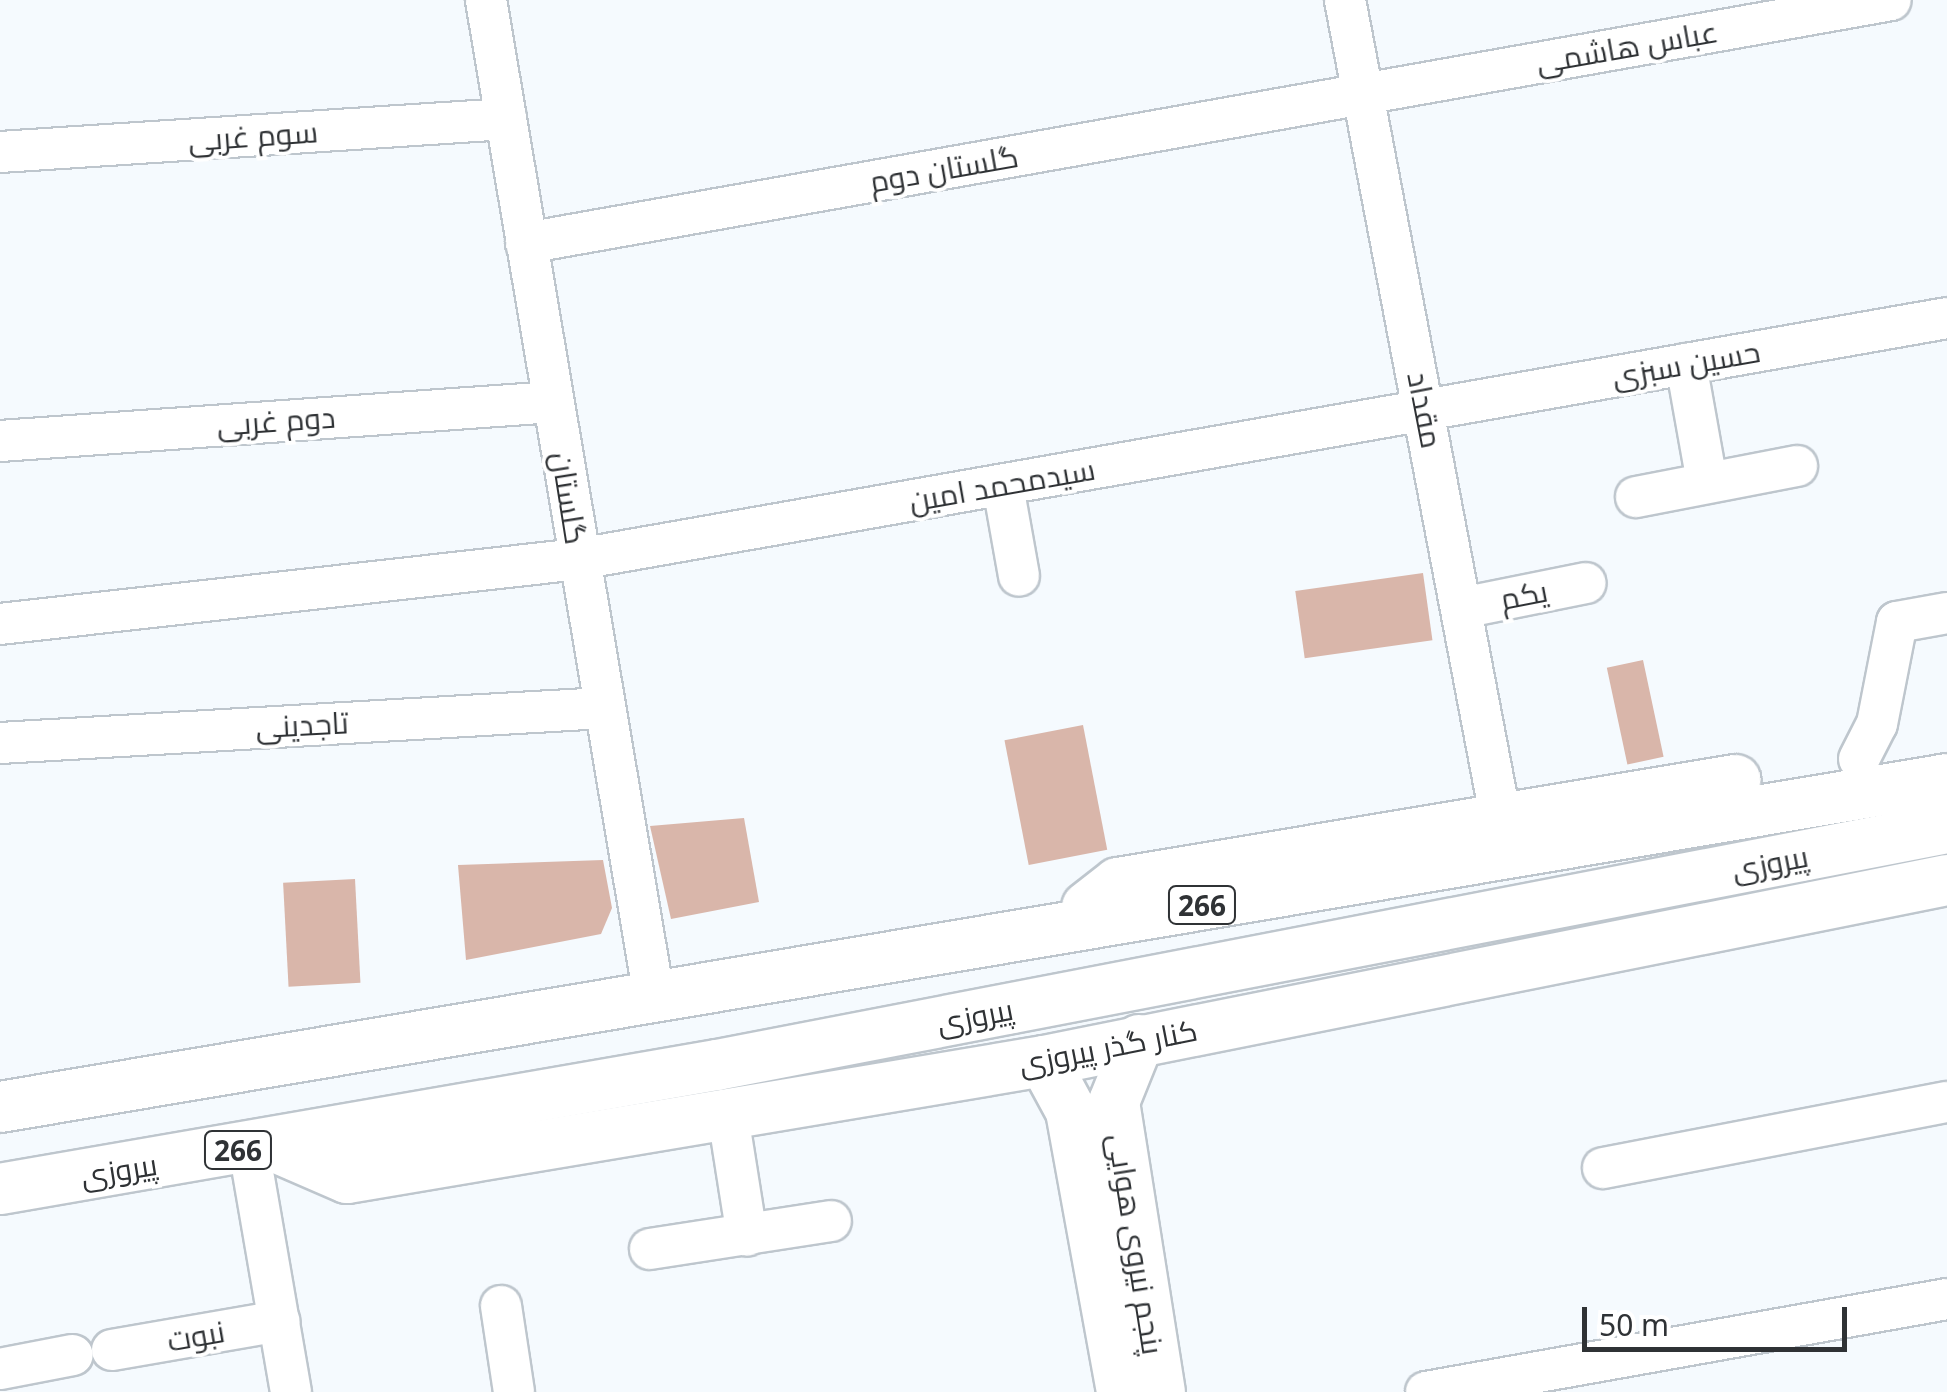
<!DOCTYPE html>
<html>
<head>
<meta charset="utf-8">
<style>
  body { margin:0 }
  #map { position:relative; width:1947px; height:1392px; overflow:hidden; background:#f5fafe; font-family:"Noto Sans",Cairo,sans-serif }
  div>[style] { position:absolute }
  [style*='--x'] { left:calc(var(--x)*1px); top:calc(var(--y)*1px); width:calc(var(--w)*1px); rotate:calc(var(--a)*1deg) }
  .building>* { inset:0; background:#d9b6aa; transform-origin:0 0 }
  .roads { filter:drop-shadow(2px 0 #bec6cd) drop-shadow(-2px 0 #bec6cd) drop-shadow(0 2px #bec6cd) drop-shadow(0 -2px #bec6cd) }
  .minor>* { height:40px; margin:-20px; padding:0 20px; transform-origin:20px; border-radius:20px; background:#fff }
  .major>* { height:50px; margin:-25px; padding:0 25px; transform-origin:25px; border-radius:25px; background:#fff }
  span { translate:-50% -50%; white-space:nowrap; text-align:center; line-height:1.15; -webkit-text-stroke:8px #fff; paint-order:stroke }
  .shield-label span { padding:2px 8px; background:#fff; border:2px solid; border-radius:8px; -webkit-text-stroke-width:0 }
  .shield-label { font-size:28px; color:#2f3235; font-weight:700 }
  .street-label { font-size:30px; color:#2f3235 }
  .scale { position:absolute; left:1582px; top:1307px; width:265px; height:45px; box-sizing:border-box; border:5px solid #2f3235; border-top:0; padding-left:12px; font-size:30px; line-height:35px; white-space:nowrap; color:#2f3235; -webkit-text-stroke:8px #fff; paint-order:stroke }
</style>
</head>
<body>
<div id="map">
  <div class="building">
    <i style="left:1423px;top:573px;width:68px;height:129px;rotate:82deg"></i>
    <i style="left:1643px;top:660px;width:99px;height:37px;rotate:78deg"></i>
    <i style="left:1083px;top:725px;width:127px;height:80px;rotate:79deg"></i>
    <i style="clip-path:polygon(744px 818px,759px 902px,671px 919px,650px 826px)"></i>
    <i style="clip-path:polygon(603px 860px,612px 908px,601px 934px,466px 960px,458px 865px)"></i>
    <i style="left:355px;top:879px;width:104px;height:72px;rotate:87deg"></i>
  </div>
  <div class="roads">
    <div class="minor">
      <i style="--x:486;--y:0;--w:1010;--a:80.43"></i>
      <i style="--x:1345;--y:0;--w:835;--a:79.23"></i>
      <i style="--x:0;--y:152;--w:507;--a:-3.73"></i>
      <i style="--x:526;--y:243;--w:1386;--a:-10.09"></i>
      <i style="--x:1686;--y:364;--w:120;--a:79.9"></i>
      <i style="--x:0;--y:441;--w:554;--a:-4.03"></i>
      <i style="--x:1003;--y:486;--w:91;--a:79.9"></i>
      <i style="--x:1636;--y:497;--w:164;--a:-10.9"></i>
      <i style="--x:1462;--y:608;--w:126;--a:-11.4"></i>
      <i style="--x:0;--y:624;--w:583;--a:-6.41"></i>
      <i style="--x:579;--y:559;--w:1389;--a:-9.99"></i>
      <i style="--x:0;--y:743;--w:605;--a:-3.32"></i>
      <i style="--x:1859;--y:759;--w:39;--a:-63"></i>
      <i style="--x:1877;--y:724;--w:104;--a:-78.9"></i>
      <i style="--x:1897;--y:622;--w:51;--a:-10.2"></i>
      <i style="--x:728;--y:1116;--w:121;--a:81"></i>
      <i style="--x:249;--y:1149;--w:247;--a:80.2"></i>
      <i style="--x:1603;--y:1168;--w:350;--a:-10.9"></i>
      <i style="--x:650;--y:1249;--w:183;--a:-8.8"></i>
      <i style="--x:501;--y:1306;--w:87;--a:81.4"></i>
      <i style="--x:112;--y:1350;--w:170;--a:-9.8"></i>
      <i style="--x:0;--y:1369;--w:74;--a:-10.9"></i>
      <i style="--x:1426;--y:1392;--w:529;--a:-10.12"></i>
    </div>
    <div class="major">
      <i style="--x:1087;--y:907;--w:39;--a:-38"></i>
      <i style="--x:1118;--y:883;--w:626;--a:-9.48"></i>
      <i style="--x:1139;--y:1040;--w:67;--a:112"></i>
      <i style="--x:1114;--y:1102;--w:294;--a:81"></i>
      <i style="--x:1044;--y:1061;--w:57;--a:61.6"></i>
      <i style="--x:1071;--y:1111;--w:286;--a:79.7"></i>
      <i style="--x:0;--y:1107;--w:1974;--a:-9.56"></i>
      <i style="--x:271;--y:1145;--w:83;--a:23.5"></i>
      <i style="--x:347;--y:1178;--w:707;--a:-9.53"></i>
      <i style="--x:1044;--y:1061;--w:921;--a:-11.33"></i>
      <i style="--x:0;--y:1189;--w:728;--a:-9.81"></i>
      <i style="--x:717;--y:1065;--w:1253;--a:-10.91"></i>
    </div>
  </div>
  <div class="shield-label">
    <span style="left:1202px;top:905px">266</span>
    <span style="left:238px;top:1150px">266</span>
  </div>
  <div class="street-label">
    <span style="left:1627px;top:47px;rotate:-10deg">عباس هاشمی</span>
    <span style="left:253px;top:136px;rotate:-4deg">سوم غربی</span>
    <span style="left:944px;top:169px;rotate:-10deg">گلستان دوم</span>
    <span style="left:1686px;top:364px;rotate:-10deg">حسین سبزی</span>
    <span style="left:1425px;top:410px;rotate:79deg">مقداد</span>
    <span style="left:276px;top:421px;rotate:-4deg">دوم غربی</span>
    <span style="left:1002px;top:485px;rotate:-10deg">سیدمحمد امین</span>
    <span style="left:569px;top:498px;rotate:81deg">گلستان</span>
    <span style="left:1524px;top:595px;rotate:-11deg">یکم</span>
    <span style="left:302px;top:725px;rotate:-3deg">تاجدینی</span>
    <span style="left:1770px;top:863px;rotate:-11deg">پیروزی</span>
    <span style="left:975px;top:1016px;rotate:-11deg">پیروزی</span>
    <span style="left:1108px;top:1047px;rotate:-11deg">کنار گذر پیروزی</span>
    <span style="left:119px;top:1170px;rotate:-9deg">پیروزی</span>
    <span style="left:1136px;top:1244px;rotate:81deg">پنجم نیروی هوایی</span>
    <span style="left:196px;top:1336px;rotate:-10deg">نبوت</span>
  </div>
  <div class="scale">50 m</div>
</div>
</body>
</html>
